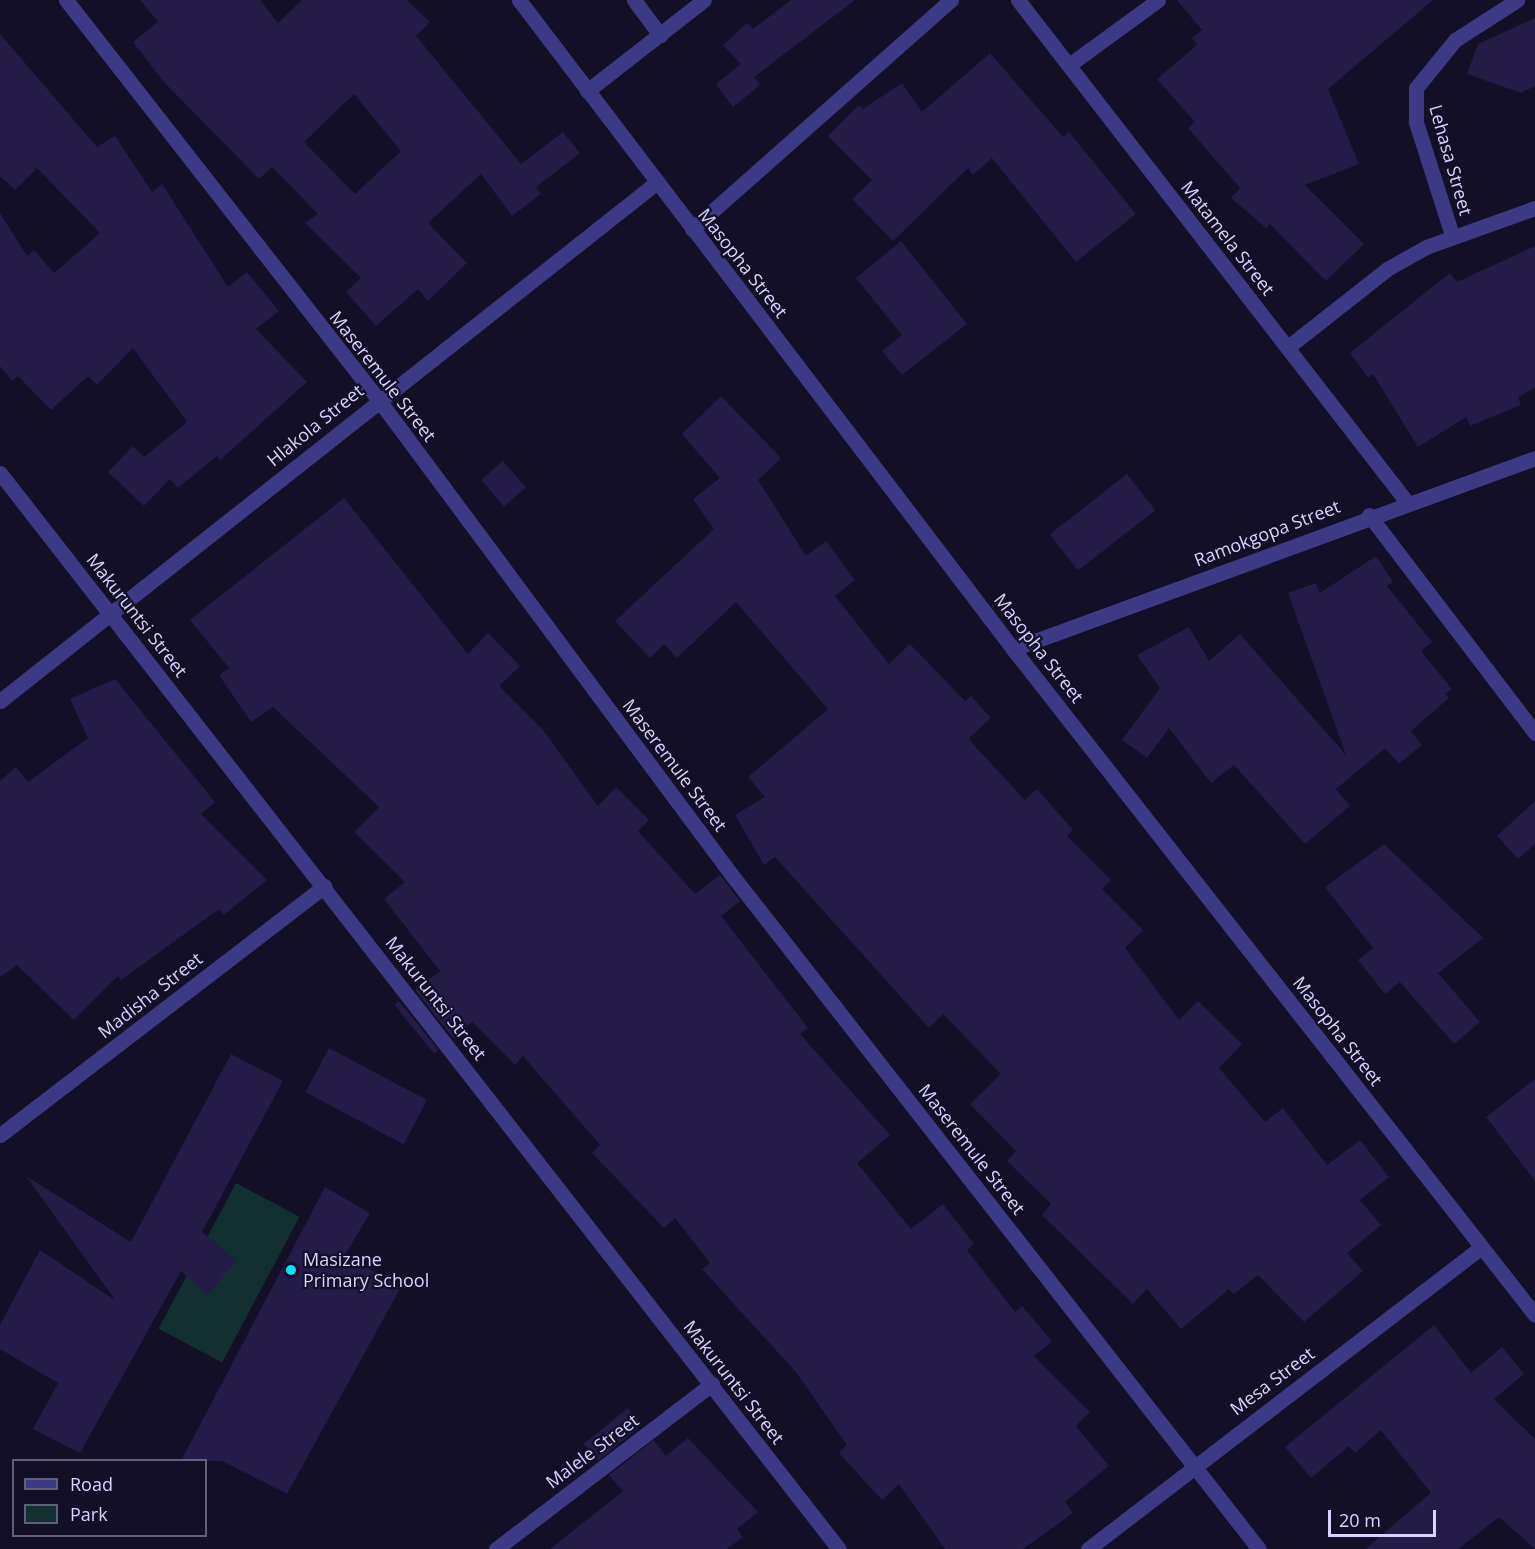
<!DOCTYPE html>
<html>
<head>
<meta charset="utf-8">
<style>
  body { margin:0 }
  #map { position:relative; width:1535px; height:1549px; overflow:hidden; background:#130f26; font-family:"Open Sans",sans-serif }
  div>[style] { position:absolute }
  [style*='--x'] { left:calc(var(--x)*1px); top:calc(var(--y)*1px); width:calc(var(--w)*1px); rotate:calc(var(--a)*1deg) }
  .green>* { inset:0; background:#12302f; transform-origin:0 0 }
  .building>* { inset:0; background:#241b47; transform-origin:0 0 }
  .service>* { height:15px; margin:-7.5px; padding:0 7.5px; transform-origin:7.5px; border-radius:7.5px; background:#3d3a85 }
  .minor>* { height:15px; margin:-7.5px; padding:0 7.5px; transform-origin:7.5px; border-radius:7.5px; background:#3d3a85 }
  .tertiary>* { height:15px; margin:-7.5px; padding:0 7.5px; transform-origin:7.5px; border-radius:7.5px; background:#3d3a85 }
  .dots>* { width:16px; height:16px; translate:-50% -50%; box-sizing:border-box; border:3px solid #130f26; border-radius:50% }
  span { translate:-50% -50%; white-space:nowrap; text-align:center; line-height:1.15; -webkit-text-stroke:4.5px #130f26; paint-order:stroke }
  .street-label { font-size:18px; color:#d9d4ff }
  .poi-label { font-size:18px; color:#d9d4ff }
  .left { translate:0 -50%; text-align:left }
  .legend { position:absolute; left:12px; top:1459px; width:195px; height:78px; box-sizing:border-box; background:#130f26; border:2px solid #625e7d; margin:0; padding:8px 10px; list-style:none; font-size:18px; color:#d9d4ff }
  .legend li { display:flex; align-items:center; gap:12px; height:30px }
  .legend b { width:30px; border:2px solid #625e7d }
  .scale { position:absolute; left:1328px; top:1510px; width:108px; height:27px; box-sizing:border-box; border:3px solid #d9d4ff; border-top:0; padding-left:8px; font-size:18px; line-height:21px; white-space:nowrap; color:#d9d4ff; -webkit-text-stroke:4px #130f26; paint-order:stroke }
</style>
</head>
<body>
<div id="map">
  <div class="green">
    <i style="left:236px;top:1183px;width:72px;height:165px;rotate:28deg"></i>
  </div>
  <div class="building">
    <i style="clip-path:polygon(evenodd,140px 0,260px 0,278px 23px,302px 0,407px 0,430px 22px,416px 36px,521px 164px,563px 132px,580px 153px,536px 187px,541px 194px,512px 216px,481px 174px,428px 223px,467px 263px,428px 301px,418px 289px,376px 326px,346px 292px,361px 278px,305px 223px,318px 214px,272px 167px,259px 179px,163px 81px,133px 42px,158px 22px,140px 0,354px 94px,401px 151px,355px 194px,304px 142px,354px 94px)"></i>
    <i style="clip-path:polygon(791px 0,855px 0,754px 77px,760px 85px,733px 107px,716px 84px,741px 64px,723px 45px,747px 23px,753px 29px)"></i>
    <i style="clip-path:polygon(1177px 0,1433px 0,1328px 89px,1359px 164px,1305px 185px,1364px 244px,1326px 281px,1270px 224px,1266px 228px,1231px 198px,1240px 188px,1188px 128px,1195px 122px,1157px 79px,1197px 45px,1192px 38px,1202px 30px)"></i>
    <i style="clip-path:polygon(1535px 18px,1535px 86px,1521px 93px,1467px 74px,1478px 44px)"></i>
    <i style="clip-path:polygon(0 34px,97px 147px,115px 136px,152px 192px,162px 184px,228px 287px,247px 272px,279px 311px,256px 329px,307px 382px,220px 460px,217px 456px,178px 488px,170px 479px,144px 506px,108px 472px,133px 446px,144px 457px,187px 422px,133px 348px,97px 385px,88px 376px,51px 410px,18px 376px,12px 381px,0 366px,0 213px,27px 256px,34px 250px,54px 273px,100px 233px,37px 168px,15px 190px,0 176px)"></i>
    <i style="clip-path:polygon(990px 53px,1063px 137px,1069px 132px,1136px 214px,1076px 262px,992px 158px,973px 175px,968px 168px,893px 241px,852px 199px,872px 180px,828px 136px,859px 105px,863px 109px,902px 83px,922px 112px)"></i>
    <i style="clip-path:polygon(901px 241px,967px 324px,902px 375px,882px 351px,902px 335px,856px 278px)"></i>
    <i style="clip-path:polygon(1535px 246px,1535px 388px,1518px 397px,1521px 405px,1470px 426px,1466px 417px,1418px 447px,1373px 374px,1368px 378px,1350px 353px,1450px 273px,1457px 282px)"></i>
    <i style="clip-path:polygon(721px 396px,781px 458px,758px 480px,806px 556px,826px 541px,855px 580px,835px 596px,889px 664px,910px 644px,965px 701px,971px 696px,991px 718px,969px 738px,972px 743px,1025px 800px,1037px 789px,1073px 830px,1067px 836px,1111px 880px,1102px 889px,1143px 930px,1125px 948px,1179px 1020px,1198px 1001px,1242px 1044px,1219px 1068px,1265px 1122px,1283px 1108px,1327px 1165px,1360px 1140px,1389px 1177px,1360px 1200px,1381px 1225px,1347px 1253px,1363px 1271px,1304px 1322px,1258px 1275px,1234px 1294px,1229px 1289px,1181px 1329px,1147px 1289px,1133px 1304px,1042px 1215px,1051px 1204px,1007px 1161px,1016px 1151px,970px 1104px,1001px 1074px,943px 1014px,929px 1028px,775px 857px,764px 865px,735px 815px,765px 797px,748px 777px,828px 709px,736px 602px,677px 658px,664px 644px,650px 658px,615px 621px,714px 529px,693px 499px,720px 478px,682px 434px)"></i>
    <i style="left:503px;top:461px;width:35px;height:29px;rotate:49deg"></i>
    <i style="left:1127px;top:474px;width:46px;height:98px;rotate:52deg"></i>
    <i style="clip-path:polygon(344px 498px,468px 654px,488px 633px,520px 666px,499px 686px,543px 730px,598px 806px,616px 787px,649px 820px,638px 831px,695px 894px,720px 875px,740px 901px,721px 916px,808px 1028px,800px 1034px,890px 1135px,857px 1163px,911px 1229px,943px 1204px,974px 1244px,967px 1250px,1015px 1312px,1022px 1306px,1052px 1341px,1034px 1356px,1090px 1412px,1076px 1426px,1109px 1466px,1065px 1502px,1073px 1513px,1023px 1549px,945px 1549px,899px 1484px,882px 1500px,839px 1453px,847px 1445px,795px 1371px,702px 1269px,710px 1263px,675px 1218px,664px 1228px,592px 1153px,600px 1145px,523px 1056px,515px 1065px,472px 1022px,453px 1038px,415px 990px,440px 971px,384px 899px,405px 882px,354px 832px,379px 807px,273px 707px,251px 722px,219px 675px,229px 668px,190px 620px)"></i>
    <i style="clip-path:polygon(1376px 556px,1393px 582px,1387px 586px,1432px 642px,1421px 651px,1452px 689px,1445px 694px,1449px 698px,1411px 731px,1422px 745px,1399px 764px,1385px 748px,1336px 789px,1350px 806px,1305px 844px,1234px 765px,1211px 783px,1169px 728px,1147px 758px,1122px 740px,1160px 688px,1137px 655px,1189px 627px,1209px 661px,1240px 634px,1346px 755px,1288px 593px,1316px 583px,1320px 593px)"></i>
    <i style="clip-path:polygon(115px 679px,215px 802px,201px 814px,267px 880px,224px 915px,219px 909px,121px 980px,118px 976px,74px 1020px,17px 965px,0 977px,0 781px,16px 767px,28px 782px,88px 738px,70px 699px)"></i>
    <i style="clip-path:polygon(1535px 801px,1535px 844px,1518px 859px,1497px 836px)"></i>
    <i style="clip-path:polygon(1384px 844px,1483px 938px,1438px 973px,1480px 1022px,1454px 1044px,1400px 982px,1385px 994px,1358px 960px,1373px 948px,1325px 887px)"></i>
    <i style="left:399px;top:1001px;width:63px;height:6px;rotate:51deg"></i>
    <i style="left:329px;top:1048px;width:111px;height:50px;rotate:28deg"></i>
    <i style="clip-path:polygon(231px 1054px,283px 1081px,202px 1232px,236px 1261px,207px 1295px,181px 1271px,80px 1453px,33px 1429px,58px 1383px,0 1349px,0 1325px,40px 1250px,116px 1301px,26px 1176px,131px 1242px)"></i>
    <i style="clip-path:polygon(1535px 1079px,1535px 1181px,1486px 1117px)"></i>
    <i style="clip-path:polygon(325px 1187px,370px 1213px,344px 1257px,402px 1285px,287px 1494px,222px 1461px,181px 1461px)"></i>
    <i style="clip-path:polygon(1434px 1325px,1471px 1373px,1502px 1347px,1524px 1374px,1494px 1399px,1535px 1439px,1535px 1549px,1499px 1517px,1458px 1549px,1365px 1549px,1431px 1493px,1381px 1430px,1355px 1453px,1349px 1446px,1311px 1478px,1285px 1447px)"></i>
    <i style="left:628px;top:1408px;width:22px;height:57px;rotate:51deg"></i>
    <i style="clip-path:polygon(688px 1438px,758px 1512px,737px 1529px,743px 1537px,727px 1549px,550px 1549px,623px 1491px,609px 1475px,654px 1440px,666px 1456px)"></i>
  </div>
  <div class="service">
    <i style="--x:634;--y:0;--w:44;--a:53.4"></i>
    <i style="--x:587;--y:91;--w:148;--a:-37.9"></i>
    <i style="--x:692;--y:229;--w:346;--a:-41.5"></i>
  </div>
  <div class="minor">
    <i style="--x:66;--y:0;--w:507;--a:51.98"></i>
    <i style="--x:378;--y:399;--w:592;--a:53.38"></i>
    <i style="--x:731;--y:874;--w:857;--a:51.97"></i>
    <i style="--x:1018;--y:0;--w:634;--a:52.24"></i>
    <i style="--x:1069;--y:65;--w:110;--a:-36.1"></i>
    <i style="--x:1452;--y:235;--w:119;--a:-107.7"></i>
    <i style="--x:1416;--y:122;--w:34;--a:-90"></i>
    <i style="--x:1416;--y:88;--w:62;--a:-50.9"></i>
    <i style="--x:1455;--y:40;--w:74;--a:-32.8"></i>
    <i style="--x:1288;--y:347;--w:126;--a:-38.2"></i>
    <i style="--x:1387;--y:269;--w:45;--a:-29.4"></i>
    <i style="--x:1426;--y:247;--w:116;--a:-19.7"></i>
    <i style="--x:0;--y:473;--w:1364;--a:52.06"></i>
    <i style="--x:1369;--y:515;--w:274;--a:52.7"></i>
    <i style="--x:1013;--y:649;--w:846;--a:51.91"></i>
    <i style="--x:0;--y:701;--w:836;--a:-38.3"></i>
    <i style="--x:0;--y:1135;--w:409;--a:-37.5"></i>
    <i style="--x:496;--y:1549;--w:272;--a:-37.4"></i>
    <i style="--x:1088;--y:1549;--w:496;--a:-37.5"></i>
  </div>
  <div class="tertiary">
    <i style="--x:519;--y:0;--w:816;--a:52.72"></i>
    <i style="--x:1013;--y:649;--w:556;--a:-20.1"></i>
  </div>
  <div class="dots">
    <i style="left:291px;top:1270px;background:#00e5ff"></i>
  </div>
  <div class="street-label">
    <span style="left:1451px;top:160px;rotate:74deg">Lehasa Street</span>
    <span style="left:1228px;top:238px;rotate:52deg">Matamela Street</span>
    <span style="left:743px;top:263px;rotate:52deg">Masopha Street</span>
    <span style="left:383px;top:376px;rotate:52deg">Maseremule Street</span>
    <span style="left:315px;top:425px;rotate:-39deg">Hlakola Street</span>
    <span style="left:1267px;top:533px;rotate:-21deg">Ramokgopa Street</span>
    <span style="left:137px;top:615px;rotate:52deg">Makuruntsi Street</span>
    <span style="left:1039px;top:648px;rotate:52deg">Masopha Street</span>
    <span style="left:675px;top:765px;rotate:53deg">Maseremule Street</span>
    <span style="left:150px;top:995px;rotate:-38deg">Madisha Street</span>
    <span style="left:436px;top:998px;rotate:52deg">Makuruntsi Street</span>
    <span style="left:1338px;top:1031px;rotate:52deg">Masopha Street</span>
    <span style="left:972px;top:1149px;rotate:52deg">Maseremule Street</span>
    <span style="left:1272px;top:1381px;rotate:-37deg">Mesa Street</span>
    <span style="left:734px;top:1382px;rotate:52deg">Makuruntsi Street</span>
    <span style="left:592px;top:1451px;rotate:-37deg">Malele Street</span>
  </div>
  <div class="poi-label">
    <span class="left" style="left:303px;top:1270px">Masizane<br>Primary School</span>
  </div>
  <ul class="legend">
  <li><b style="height:8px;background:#3d3a85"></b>Road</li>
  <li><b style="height:16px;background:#12302f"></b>Park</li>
  </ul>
  <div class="scale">20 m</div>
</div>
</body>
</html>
